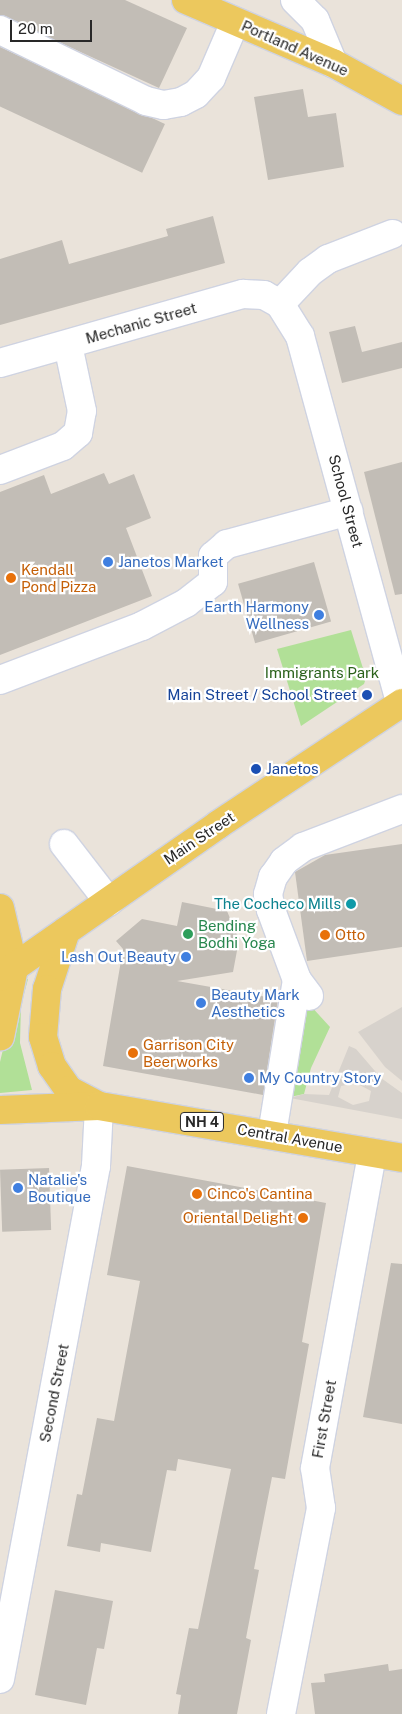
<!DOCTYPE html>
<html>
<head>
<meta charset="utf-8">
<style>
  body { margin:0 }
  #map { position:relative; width:402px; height:1714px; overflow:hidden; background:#eae3da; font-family:"Public Sans",sans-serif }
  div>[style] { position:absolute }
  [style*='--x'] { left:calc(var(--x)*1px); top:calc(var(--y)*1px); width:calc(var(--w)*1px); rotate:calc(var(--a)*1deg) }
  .green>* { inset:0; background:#b1e097 }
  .plaza>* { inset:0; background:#d7d2cc }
  .building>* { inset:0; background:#c2bdb6; transform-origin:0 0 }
  .roads { filter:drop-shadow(1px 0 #cfd3e1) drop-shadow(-1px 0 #cfd3e1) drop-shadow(0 1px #cfd3e1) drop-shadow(0 -1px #cfd3e1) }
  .minor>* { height:28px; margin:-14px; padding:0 14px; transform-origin:14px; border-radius:14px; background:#fff }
  .major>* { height:28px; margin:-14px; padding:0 14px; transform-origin:14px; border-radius:14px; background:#ecc85d }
  .dots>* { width:14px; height:14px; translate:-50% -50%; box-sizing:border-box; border:2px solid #fff; border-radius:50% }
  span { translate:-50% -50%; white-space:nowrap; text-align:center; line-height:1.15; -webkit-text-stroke:4.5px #fff; paint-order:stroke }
  .shield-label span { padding:1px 4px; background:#fff; border:1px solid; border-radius:4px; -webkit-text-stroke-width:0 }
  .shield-label { font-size:14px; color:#282828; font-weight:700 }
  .street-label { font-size:15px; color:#282828 }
  .shop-label { font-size:15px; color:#366cbe }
  .left { translate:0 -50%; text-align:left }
  .right { translate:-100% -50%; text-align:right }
  .food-label { font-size:15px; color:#c56008 }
  .park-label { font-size:15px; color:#2b621b }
  .transit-label { font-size:15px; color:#164399 }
  .culture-label { font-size:15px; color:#0d838f }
  .leisure-label { font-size:15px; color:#27864d }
  .scale { position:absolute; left:10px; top:20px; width:82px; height:22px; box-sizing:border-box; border:2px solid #282828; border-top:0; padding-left:6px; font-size:15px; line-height:18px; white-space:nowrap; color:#282828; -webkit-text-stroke:4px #fff; paint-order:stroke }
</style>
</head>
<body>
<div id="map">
  <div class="green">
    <i style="clip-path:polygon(351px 630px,366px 678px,364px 684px,301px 726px,277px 649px)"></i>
    <i style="clip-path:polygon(28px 979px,21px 1005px,20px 1043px,32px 1090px,0 1093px,0 1062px,19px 982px)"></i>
    <i style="clip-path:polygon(309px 1004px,330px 1027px,311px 1068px,304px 1094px,290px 1097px,304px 1005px)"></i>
  </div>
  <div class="plaza">
    <i style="clip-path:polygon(402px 1007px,402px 1081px,385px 1067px,358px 1032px)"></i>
    <i style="clip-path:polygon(evenodd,349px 1046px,356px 1049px,381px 1078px,402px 1093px,402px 1119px,290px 1098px,304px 1094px,329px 1095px,349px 1046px,356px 1083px,371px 1091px,369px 1101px,353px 1105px,338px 1097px,341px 1086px,356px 1083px)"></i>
  </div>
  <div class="building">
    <i style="clip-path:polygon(0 0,125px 0,187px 28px,159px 88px,0 15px)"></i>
    <i style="left:0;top:47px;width:182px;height:54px;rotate:25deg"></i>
    <i style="clip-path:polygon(303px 89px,308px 117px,336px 113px,344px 167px,268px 180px,254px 97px)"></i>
    <i style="clip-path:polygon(213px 216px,225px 263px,0 325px,0 259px,62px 240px,69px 264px,168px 236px,166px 229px)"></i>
    <i style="clip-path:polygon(355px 326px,362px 352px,402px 342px,402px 368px,342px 383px,329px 332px)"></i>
    <i style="clip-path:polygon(402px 462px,402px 594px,395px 595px,364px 472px)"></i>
    <i style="clip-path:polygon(104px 473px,109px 484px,134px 474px,151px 518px,126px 528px,152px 596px,0 655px,0 492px,44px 475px,51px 494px)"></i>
    <i style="left:314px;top:562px;width:62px;height:79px;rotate:74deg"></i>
    <i style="clip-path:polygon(402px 844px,402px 947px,307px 961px,295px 872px,325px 855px)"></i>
    <i style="clip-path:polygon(182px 902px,227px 911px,239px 940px,233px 972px,177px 981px,278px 999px,263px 1095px,103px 1066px,123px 949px,116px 941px,142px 919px,177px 926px)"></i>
    <i style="clip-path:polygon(127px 1166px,326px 1203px,302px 1342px,309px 1344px,285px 1479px,272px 1477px,254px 1569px,259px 1570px,246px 1638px,251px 1640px,237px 1714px,178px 1714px,181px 1695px,176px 1694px,189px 1628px,198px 1629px,231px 1469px,178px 1459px,176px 1471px,167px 1470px,151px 1552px,101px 1543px,100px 1552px,67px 1546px,77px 1494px,82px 1495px,97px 1418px,114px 1421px,140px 1281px,107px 1275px)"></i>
    <i style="left:49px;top:1168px;width:62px;height:49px;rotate:88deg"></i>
    <i style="clip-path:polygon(391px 1263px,402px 1264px,402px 1424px,363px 1417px)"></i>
    <i style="clip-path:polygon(55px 1590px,113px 1601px,104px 1649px,97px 1648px,86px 1705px,35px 1695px)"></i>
    <i style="clip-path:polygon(388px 1664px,389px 1671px,402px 1669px,402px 1714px,315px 1714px,311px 1683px,325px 1682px,324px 1674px)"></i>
  </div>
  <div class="roads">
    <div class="minor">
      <i style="--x:295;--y:0;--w:28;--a:45"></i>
      <i style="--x:315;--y:20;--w:47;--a:67.3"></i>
      <i style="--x:0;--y:30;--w:162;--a:25.9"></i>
      <i style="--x:146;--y:101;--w:18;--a:13"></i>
      <i style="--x:164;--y:105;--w:17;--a:-10"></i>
      <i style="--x:181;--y:102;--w:17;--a:-28"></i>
      <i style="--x:196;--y:94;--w:22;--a:-47"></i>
      <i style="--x:211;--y:78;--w:61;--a:-66.8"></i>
      <i style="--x:280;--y:304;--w:44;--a:-46.8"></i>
      <i style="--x:310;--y:272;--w:22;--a:-36"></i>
      <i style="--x:328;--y:259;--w:69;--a:-21.3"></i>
      <i style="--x:0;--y:363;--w:253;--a:-15.9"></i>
      <i style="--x:243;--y:294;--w:21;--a:3"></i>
      <i style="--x:264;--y:295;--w:18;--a:29"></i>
      <i style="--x:280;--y:304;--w:38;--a:58"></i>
      <i style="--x:300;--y:336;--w:382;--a:74.7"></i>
      <i style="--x:0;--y:470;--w:67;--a:-20.9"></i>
      <i style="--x:63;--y:446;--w:20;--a:-41"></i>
      <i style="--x:78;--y:433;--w:22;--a:-80"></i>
      <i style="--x:82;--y:411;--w:67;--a:-102"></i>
      <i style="--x:0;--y:680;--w:152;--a:-20.8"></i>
      <i style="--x:142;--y:626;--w:50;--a:-27.6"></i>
      <i style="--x:186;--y:603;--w:34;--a:-38"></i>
      <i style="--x:213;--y:582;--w:26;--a:-90"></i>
      <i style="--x:213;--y:556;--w:18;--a:-41"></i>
      <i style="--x:227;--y:544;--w:126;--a:-15.1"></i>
      <i style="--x:64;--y:844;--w:73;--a:52.2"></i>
      <i style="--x:309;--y:996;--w:20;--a:-127"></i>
      <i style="--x:297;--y:980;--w:75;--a:-110.4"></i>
      <i style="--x:271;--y:910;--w:16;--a:-101"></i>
      <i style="--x:268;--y:894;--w:18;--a:-74"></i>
      <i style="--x:273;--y:877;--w:19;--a:-55"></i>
      <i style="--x:284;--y:861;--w:24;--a:-36"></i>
      <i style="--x:303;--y:847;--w:106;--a:-21"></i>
      <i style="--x:272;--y:1134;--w:156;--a:-80.8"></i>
      <i style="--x:0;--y:1679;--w:522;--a:-79.4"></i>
      <i style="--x:96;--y:1166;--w:60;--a:-87.1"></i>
      <i style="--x:281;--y:1714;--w:210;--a:-79"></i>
      <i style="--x:321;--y:1508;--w:40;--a:-98.5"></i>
      <i style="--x:315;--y:1468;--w:320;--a:-79.7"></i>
    </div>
    <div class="major">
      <i style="--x:186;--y:0;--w:160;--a:23.2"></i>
      <i style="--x:333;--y:63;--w:79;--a:28.8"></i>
      <i style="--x:0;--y:908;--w:62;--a:76.9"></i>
      <i style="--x:14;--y:968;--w:70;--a:101.5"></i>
      <i style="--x:66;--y:931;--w:61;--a:108.1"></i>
      <i style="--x:47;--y:989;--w:48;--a:94.8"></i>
      <i style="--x:43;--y:1037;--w:30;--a:73"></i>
      <i style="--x:52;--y:1066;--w:29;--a:55"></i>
      <i style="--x:69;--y:1090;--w:34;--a:28"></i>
      <i style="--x:0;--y:977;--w:267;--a:-34.9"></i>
      <i style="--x:219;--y:824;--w:219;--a:-33.5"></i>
      <i style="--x:0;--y:1110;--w:99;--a:-2.3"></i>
      <i style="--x:99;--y:1106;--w:307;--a:9.7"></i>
    </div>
  </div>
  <div class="dots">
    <i style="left:108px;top:562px;background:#3f7fe0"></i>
    <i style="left:11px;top:578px;background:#e8710a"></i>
    <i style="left:319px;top:615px;background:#3f7fe0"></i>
    <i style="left:367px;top:695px;background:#1a4fb4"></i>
    <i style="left:256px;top:769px;background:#1a4fb4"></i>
    <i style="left:351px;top:904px;background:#0f9aa8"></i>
    <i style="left:188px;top:934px;background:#2e9e5b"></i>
    <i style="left:325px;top:935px;background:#e8710a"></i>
    <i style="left:186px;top:957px;background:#3f7fe0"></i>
    <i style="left:201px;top:1003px;background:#3f7fe0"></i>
    <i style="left:133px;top:1053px;background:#e8710a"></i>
    <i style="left:249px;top:1078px;background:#3f7fe0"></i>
    <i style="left:18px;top:1188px;background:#3f7fe0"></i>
    <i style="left:197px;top:1194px;background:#e8710a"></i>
    <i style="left:303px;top:1218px;background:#e8710a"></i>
  </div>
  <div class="shield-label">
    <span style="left:202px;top:1122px">NH 4</span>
  </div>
  <div class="street-label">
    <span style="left:295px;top:48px;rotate:24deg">Portland Avenue</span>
    <span style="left:141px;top:323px;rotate:-16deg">Mechanic Street</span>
    <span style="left:346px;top:501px;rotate:75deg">School Street</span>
    <span style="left:199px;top:838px;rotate:-34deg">Main Street</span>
    <span style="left:290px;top:1138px;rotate:10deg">Central Avenue</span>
    <span style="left:54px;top:1393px;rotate:-79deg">Second Street</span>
    <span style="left:324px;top:1419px;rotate:-80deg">First Street</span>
  </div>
  <div class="shop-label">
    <span class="left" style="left:118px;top:562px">Janetos Market</span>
    <span class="right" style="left:309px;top:615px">Earth Harmony<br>Wellness</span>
    <span class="right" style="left:176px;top:957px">Lash Out Beauty</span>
    <span class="left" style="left:211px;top:1003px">Beauty Mark<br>Aesthetics</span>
    <span class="left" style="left:259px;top:1078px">My Country Story</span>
    <span class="left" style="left:28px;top:1188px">Natalie's<br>Boutique</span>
  </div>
  <div class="food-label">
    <span class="left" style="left:21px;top:578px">Kendall<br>Pond Pizza</span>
    <span class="left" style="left:335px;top:935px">Otto</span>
    <span class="left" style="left:143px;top:1053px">Garrison City<br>Beerworks</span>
    <span class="left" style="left:207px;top:1194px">Cinco's Cantina</span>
    <span class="right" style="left:293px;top:1218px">Oriental Delight</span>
  </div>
  <div class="park-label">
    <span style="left:322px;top:673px">Immigrants Park</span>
  </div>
  <div class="transit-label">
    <span class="right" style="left:357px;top:695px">Main Street / School Street</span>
    <span class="left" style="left:266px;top:769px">Janetos</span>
  </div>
  <div class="culture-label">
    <span class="right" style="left:341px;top:904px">The Cocheco Mills</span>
  </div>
  <div class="leisure-label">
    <span class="left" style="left:198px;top:934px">Bending<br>Bodhi Yoga</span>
  </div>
  <div class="scale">20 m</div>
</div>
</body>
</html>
